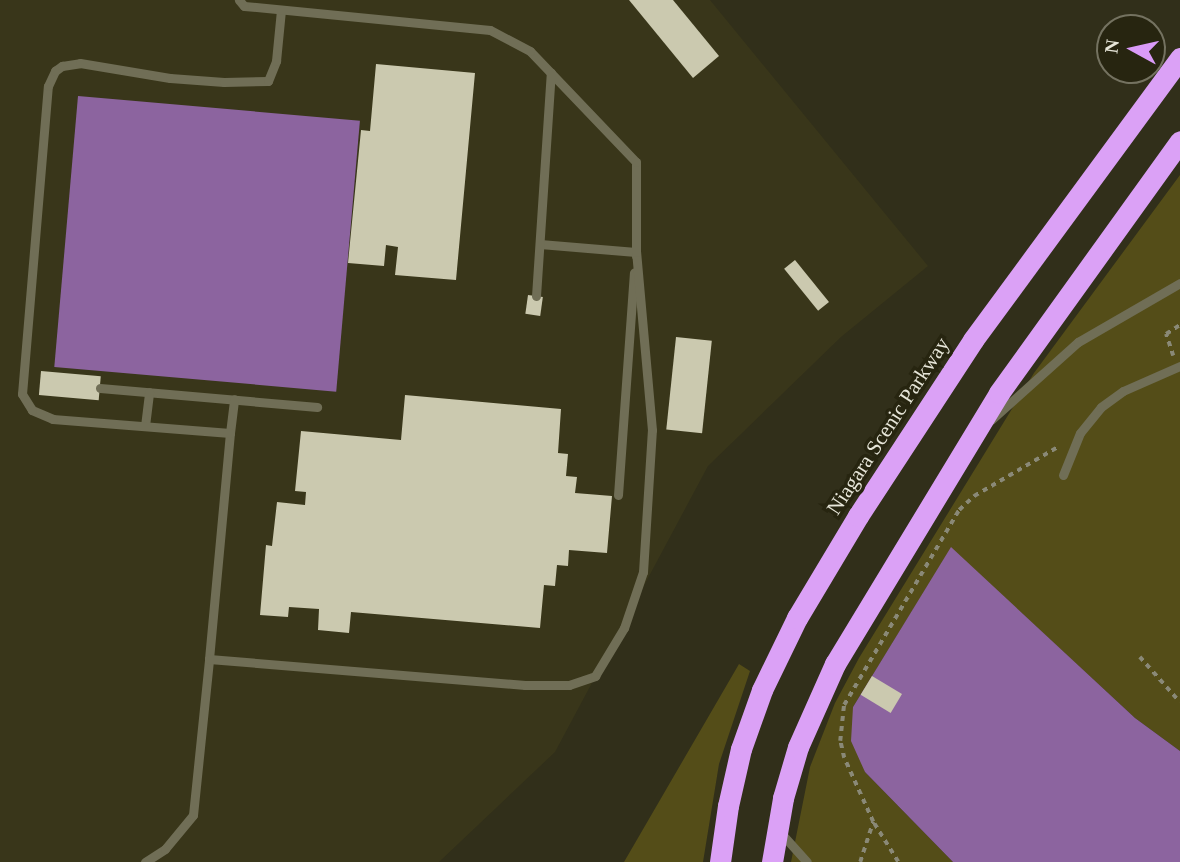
<!DOCTYPE html>
<html>
<head>
<meta charset="utf-8">
<style>
  body { margin:0 }
  #map { position:relative; width:1180px; height:862px; overflow:hidden; background:#312f1a; font-family:"Times New Roman",serif }
  div>[style] { position:absolute }
  [style*='--x'] { left:calc(var(--x)*1px); top:calc(var(--y)*1px); width:calc(var(--w)*1px); rotate:calc(var(--a)*1deg) }
  .built>* { inset:0; background:#39361a }
  .green>* { inset:0; background:#544d18 }
  .water>* { inset:0; background:#8c649f; transform-origin:0 0 }
  .building>* { inset:0; background:#cbc9af; transform-origin:0 0 }
  .path>* { height:3.5px; margin-top:-1.75px; transform-origin:0; background:repeating-linear-gradient(90deg,#8a8977 0 5px,transparent 0 10px) }
  .lane>* { height:9px; margin:-4.5px; padding:0 4.5px; transform-origin:4.5px; border-radius:4.5px; background:#706e56 }
  .highway>* { height:21px; margin:-10.5px; padding:0 10.5px; transform-origin:10.5px; border-radius:10.5px; background:#dba1f6 }
  span { translate:-50% -50%; white-space:nowrap; text-align:center; line-height:1.15; -webkit-text-stroke:7px #272510; paint-order:stroke }
  .street-label { font-size:21px; color:#e7e6d9 }
  .north { position:absolute; left:1096px; top:14px; width:70px; height:70px; box-sizing:border-box; background:#272510; border:2px solid #747260; border-radius:50%; rotate:278deg; font-size:19px; font-weight:700; line-height:28px; text-align:center; color:#e7e6d9 }
  .north::after { content:''; display:block; margin:auto; width:24px; height:32px; background:#d99af7; clip-path:polygon(50% 0,100% 100%,50% 72%,0 100%) }
</style>
</head>
<body>
<div id="map">
  <div class="built">
    <i style="clip-path:polygon(0 0,710px 0,928px 266px,841px 337px,708px 466px,555px 752px,439px 862px,0 862px)"></i>
  </div>
  <div class="green">
    <i style="clip-path:polygon(1180px 175px,1180px 751px,1135px 718px,951px 548px,853px 707px,865px 772px,953px 862px,791px 862px,810px 767px,835px 703px,859px 658px,1034px 373px)"></i>
    <i style="clip-path:polygon(739px 664px,750px 671px,719px 764px,703px 862px,624px 862px)"></i>
  </div>
  <div class="water">
    <i style="left:78px;top:96px;width:283px;height:272px;rotate:5deg"></i>
    <i style="clip-path:polygon(951px 547px,1135px 718px,1180px 751px,1180px 862px,953px 862px,865px 772px,851px 741px,853px 707px)"></i>
  </div>
  <div class="building">
    <i style="clip-path:polygon(629px 0,673px 0,719px 56px,693px 78px)"></i>
    <i style="clip-path:polygon(376px 64px,475px 73px,456px 280px,395px 275px,398px 247px,386px 245px,384px 266px,348px 263px,361px 130px,370px 131px)"></i>
    <i style="left:795px;top:260px;width:54px;height:14px;rotate:51deg"></i>
    <i style="left:528px;top:295px;width:15px;height:19px;rotate:8deg"></i>
    <i style="left:676px;top:337px;width:36px;height:93px;rotate:6deg"></i>
    <i style="left:41px;top:371px;width:60px;height:24px;rotate:5deg"></i>
    <i style="clip-path:polygon(405px 395px,561px 409px,558px 453px,568px 454px,566px 476px,577px 477px,575px 493px,612px 496px,607px 553px,569px 550px,568px 566px,557px 565px,555px 586px,544px 585px,540px 628px,351px 612px,349px 633px,318px 630px,319px 609px,289px 607px,288px 617px,260px 615px,266px 545px,272px 546px,277px 502px,305px 505px,306px 492px,295px 491px,301px 431px,401px 440px)"></i>
    <i style="left:872px;top:676px;width:35px;height:22px;rotate:31deg"></i>
  </div>
  <div class="path">
    <i style="--x:1173;--y:356;--w:23;--a:-108"></i>
    <i style="--x:1166;--y:334;--w:17;--a:-33"></i>
    <i style="--x:1140;--y:657;--w:60;--a:48.4"></i>
    <i style="--x:860;--y:862;--w:42;--a:-72"></i>
    <i style="--x:898;--y:862;--w:47;--a:-122"></i>
    <i style="--x:873;--y:822;--w:70;--a:-114.4"></i>
    <i style="--x:844;--y:758;--w:17;--a:-103"></i>
    <i style="--x:840;--y:741;--w:36;--a:-84"></i>
    <i style="--x:844;--y:705;--w:226;--a:-59.5"></i>
    <i style="--x:959;--y:510;--w:21;--a:-43"></i>
    <i style="--x:974;--y:496;--w:97;--a:-30.3"></i>
  </div>
  <div class="lane">
    <i style="--x:540;--y:244;--w:96;--a:4.8"></i>
    <i style="--x:636;--y:252;--w:4;--a:90"></i>
    <i style="--x:536;--y:296;--w:224;--a:-86.2"></i>
    <i style="--x:100;--y:388;--w:218;--a:5"></i>
    <i style="--x:991;--y:420;--w:117;--a:-41.9"></i>
    <i style="--x:1078;--y:342;--w:118;--a:-30"></i>
    <i style="--x:145;--y:426;--w:34;--a:-83"></i>
    <i style="--x:230;--y:433;--w:34;--a:-83"></i>
    <i style="--x:1063;--y:475;--w:45;--a:-68"></i>
    <i style="--x:1080;--y:433;--w:33;--a:-51"></i>
    <i style="--x:1101;--y:407;--w:27;--a:-36"></i>
    <i style="--x:1123;--y:391;--w:62;--a:-23.7"></i>
    <i style="--x:618;--y:495;--w:223;--a:-85.9"></i>
    <i style="--x:209;--y:659;--w:227;--a:-84.7"></i>
    <i style="--x:230;--y:433;--w:178;--a:-175.5"></i>
    <i style="--x:53;--y:419;--w:23;--a:-157"></i>
    <i style="--x:32;--y:410;--w:19;--a:-122"></i>
    <i style="--x:22;--y:394;--w:309;--a:-85.2"></i>
    <i style="--x:48;--y:86;--w:17;--a:-65"></i>
    <i style="--x:55;--y:71;--w:9;--a:-36"></i>
    <i style="--x:62;--y:66;--w:18;--a:-9"></i>
    <i style="--x:80;--y:63;--w:91;--a:9.5"></i>
    <i style="--x:170;--y:78;--w:54;--a:4.2"></i>
    <i style="--x:224;--y:82;--w:44;--a:-1.3"></i>
    <i style="--x:268;--y:81;--w:22;--a:-68"></i>
    <i style="--x:276;--y:61;--w:51;--a:-84.4"></i>
    <i style="--x:780;--y:832;--w:40;--a:48"></i>
    <i style="--x:145;--y:862;--w:24;--a:-33"></i>
    <i style="--x:165;--y:849;--w:44;--a:-50.5"></i>
    <i style="--x:193;--y:815;--w:157;--a:-84.1"></i>
    <i style="--x:209;--y:659;--w:317;--a:4.7"></i>
    <i style="--x:525;--y:685;--w:44;--a:0"></i>
    <i style="--x:569;--y:685;--w:28;--a:-19"></i>
    <i style="--x:595;--y:676;--w:56;--a:-58.9"></i>
    <i style="--x:624;--y:628;--w:59;--a:-71.3"></i>
    <i style="--x:643;--y:572;--w:142;--a:-86.4"></i>
    <i style="--x:652;--y:430;--w:179;--a:-95.1"></i>
    <i style="--x:636;--y:252;--w:90;--a:-90"></i>
    <i style="--x:636;--y:162;--w:153;--a:-133.7"></i>
    <i style="--x:530;--y:51;--w:45;--a:-152.3"></i>
    <i style="--x:490;--y:30;--w:247;--a:-174.4"></i>
    <i style="--x:244;--y:6;--w:8;--a:-130"></i>
  </div>
  <div class="highway">
    <i style="--x:720;--y:862;--w:57;--a:-81.9"></i>
    <i style="--x:728;--y:806;--w:58;--a:-77.2"></i>
    <i style="--x:741;--y:749;--w:63;--a:-70.4"></i>
    <i style="--x:762;--y:690;--w:80;--a:-64.1"></i>
    <i style="--x:797;--y:618;--w:119;--a:-59.1"></i>
    <i style="--x:858;--y:516;--w:210;--a:-56.8"></i>
    <i style="--x:973;--y:340;--w:350;--a:-53.7"></i>
    <i style="--x:772;--y:862;--w:65;--a:-80.2"></i>
    <i style="--x:783;--y:798;--w:53;--a:-73.6"></i>
    <i style="--x:798;--y:747;--w:91;--a:-66"></i>
    <i style="--x:835;--y:664;--w:317;--a:-58.8"></i>
    <i style="--x:999;--y:393;--w:310;--a:-54.3"></i>
  </div>
  <div class="street-label">
    <span style="left:888px;top:426px;rotate:-57deg">Niagara Scenic Parkway</span>
  </div>
  <div class="north">N</div>
</div>
</body>
</html>
